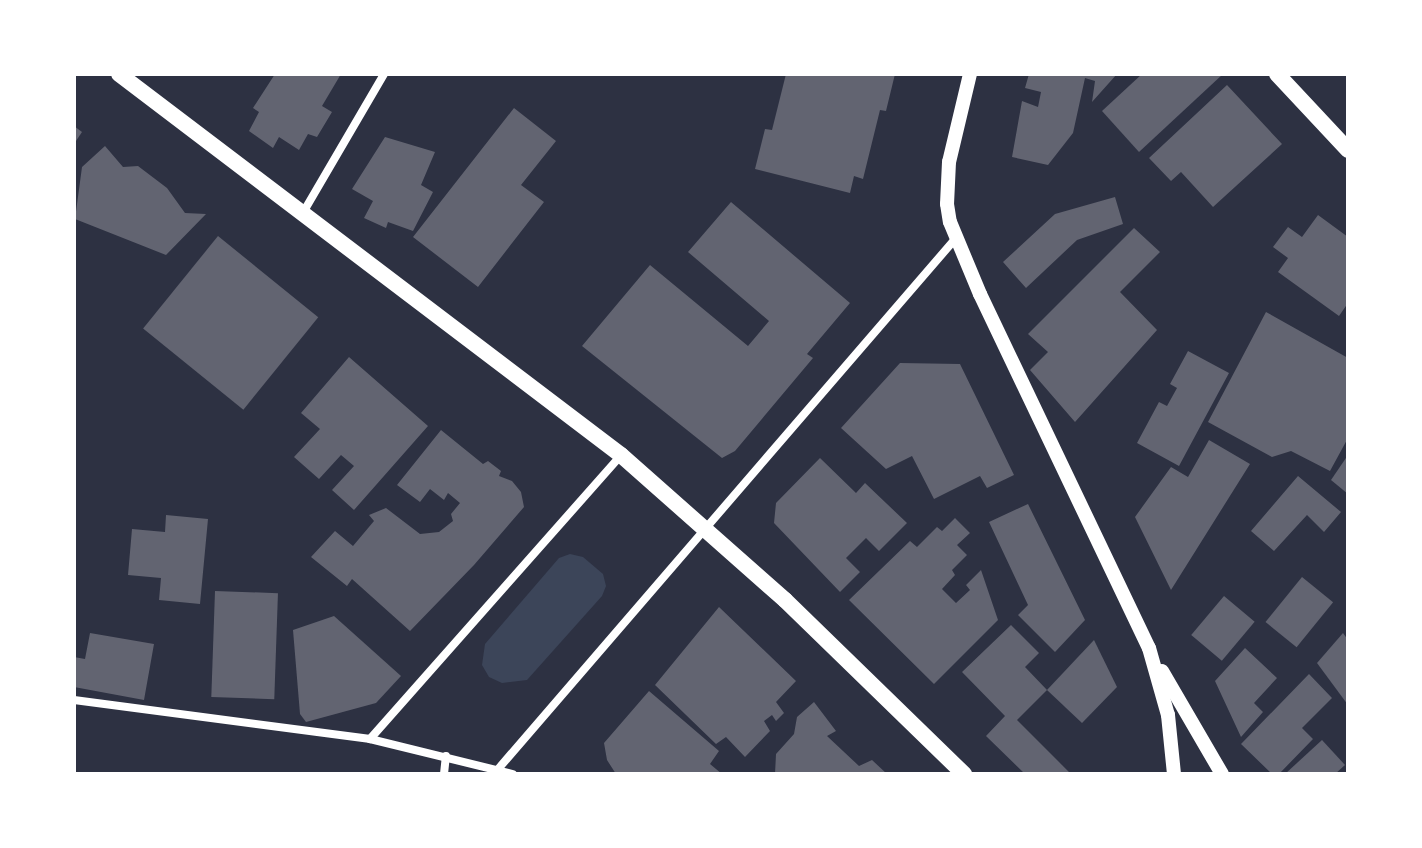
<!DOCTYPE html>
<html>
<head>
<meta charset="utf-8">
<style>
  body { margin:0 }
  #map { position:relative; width:1422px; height:848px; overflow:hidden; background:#2d3142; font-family:"Golos Text",sans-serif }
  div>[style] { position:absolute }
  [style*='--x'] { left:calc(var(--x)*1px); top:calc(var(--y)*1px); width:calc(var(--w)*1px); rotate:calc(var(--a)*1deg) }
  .green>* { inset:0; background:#3c4559 }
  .building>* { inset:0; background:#626471; transform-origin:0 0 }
  .minor>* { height:8px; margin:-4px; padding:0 4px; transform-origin:4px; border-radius:4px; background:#fff }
  .tertiary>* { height:14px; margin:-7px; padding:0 7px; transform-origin:7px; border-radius:7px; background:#fff }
  .secondary>* { height:16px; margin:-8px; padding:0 8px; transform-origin:8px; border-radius:8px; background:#fff }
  span { translate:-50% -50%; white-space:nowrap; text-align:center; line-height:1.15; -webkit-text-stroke:7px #fff; paint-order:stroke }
  .frame { position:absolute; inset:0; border:76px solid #fff; pointer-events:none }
</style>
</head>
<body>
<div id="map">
  <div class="green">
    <i style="clip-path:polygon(570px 554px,583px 557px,603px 574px,606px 586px,602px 596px,527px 680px,502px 683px,489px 677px,482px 665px,485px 644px,559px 558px)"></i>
  </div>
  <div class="building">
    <i style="clip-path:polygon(275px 74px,341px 74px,322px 106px,332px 112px,317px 137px,308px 134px,299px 150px,279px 137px,273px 148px,249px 131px,259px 112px,253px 108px)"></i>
    <i style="clip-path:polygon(786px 74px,895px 74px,886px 111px,880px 110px,863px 179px,854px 176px,850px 193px,755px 169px,765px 129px,772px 130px)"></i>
    <i style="clip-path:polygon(1029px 74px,1117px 74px,1092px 102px,1095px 81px,1085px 78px,1073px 133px,1048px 165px,1012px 157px,1022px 101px,1038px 107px,1041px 92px,1025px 88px)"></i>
    <i style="clip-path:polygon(1142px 74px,1223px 74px,1139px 152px,1102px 111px)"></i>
    <i style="clip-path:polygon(1227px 85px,1282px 144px,1213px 207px,1181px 172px,1171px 181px,1149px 158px)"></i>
    <i style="clip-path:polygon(514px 108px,556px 141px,521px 185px,544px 202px,478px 287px,413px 237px)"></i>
    <i style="clip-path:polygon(74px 126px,82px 132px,74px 144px)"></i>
    <i style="clip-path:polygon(385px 137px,435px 152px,421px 185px,433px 192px,413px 231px,388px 222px,386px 228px,364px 218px,373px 201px,352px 189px)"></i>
    <i style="clip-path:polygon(105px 146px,123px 167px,138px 166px,167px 188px,185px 213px,206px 214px,166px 255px,75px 219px,82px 167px)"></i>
    <i style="clip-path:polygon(1115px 197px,1123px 224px,1077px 240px,1026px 288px,1003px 262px,1055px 214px)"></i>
    <i style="clip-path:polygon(731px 202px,850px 303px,807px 354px,813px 358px,735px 451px,722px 458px,582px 346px,650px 265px,748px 346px,769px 321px,688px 252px)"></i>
    <i style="clip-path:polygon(1318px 215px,1348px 237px,1348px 303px,1339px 316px,1278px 272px,1288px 258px,1273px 247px,1288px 227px,1302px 237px)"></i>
    <i style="clip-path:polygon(1134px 228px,1160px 252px,1120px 292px,1157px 330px,1075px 422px,1030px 370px,1048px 352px,1028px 334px)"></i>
    <i style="left:218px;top:236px;width:129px;height:119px;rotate:39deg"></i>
    <i style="clip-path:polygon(1266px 312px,1348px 358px,1348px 438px,1330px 471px,1291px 451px,1272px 457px,1208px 422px)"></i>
    <i style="clip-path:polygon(1188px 351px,1229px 373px,1179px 466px,1137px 443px,1159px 402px,1167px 406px,1177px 388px,1170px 384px)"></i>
    <i style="clip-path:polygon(349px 357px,428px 426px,354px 510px,332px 490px,354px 466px,341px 455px,319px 479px,294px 457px,320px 429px,301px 413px)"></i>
    <i style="clip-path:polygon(900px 363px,960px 364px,1014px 475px,987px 488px,980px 476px,934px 499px,912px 456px,886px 469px,841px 428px)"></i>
    <i style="clip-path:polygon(441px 430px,483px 464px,488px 461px,501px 471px,499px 476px,512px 481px,521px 492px,524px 507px,474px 565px,410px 631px,352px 579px,347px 586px,311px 557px,335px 531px,353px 546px,374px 521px,369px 515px,386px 508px,420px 534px,439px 532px,453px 521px,451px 514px,460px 503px,448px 493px,444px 500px,430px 489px,420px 502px,397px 485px)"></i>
    <i style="clip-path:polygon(1209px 440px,1250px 464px,1171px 590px,1135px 517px,1171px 467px,1188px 477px)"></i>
    <i style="clip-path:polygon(1348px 455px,1348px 494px,1331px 480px)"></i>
    <i style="clip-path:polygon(820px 458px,856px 493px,865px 483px,907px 523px,879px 551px,866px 538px,846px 558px,860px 572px,840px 592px,774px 523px,776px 503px)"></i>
    <i style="clip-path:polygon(1298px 476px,1341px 512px,1324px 532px,1307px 515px,1274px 551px,1251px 531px)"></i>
    <i style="clip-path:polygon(1028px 504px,1085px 620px,1055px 652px,1018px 615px,1028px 605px,989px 522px)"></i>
    <i style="clip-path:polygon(166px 515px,208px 519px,200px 604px,159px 600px,161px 578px,128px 575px,132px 529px,165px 532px)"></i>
    <i style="clip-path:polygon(955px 518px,970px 533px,957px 545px,967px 555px,952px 570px,955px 575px,942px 589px,956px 603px,970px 590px,966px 585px,981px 570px,998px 620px,934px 684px,849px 600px,910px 541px,917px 547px,937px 527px,942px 531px)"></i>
    <i style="left:1302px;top:577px;width:40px;height:58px;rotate:39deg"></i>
    <i style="left:215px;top:591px;width:63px;height:106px;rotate:2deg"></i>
    <i style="left:1224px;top:596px;width:40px;height:51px;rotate:40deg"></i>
    <i style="clip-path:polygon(719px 607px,796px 681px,776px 702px,784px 713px,776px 721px,772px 715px,764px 721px,770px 731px,745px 757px,726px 737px,716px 744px,655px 685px)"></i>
    <i style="clip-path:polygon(334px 616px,401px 676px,376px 703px,306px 722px,300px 714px,293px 630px)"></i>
    <i style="clip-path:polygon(1011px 625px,1039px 653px,1025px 667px,1047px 690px,1017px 720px,1071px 774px,1025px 774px,986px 736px,1005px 716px,962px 672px)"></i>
    <i style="clip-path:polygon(90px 633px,154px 644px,144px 700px,74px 687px,74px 657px,85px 659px)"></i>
    <i style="clip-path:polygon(1343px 633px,1348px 640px,1348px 705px,1317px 663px)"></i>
    <i style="clip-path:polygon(1094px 640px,1117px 687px,1082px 723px,1047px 690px)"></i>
    <i style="clip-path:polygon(1245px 648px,1277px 678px,1254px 703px,1263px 712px,1241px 737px,1215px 681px)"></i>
    <i style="clip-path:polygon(1309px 674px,1332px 698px,1302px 728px,1313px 739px,1279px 774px,1272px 774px,1241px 744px)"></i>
    <i style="clip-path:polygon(649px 691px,719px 751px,710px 764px,722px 774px,616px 774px,607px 760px,604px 743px)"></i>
    <i style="clip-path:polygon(814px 702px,836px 731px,827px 736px,859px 766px,872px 760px,887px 774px,775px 774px,776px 754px,794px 734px,797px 717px)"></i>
    <i style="clip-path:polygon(1322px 740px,1345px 765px,1335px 774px,1285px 774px)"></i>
  </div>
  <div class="minor">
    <i style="--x:304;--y:211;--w:159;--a:-59.7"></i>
    <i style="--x:74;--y:700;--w:299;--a:7.5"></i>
    <i style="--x:370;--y:739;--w:147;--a:13.8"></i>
    <i style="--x:370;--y:739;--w:379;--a:-48.5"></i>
    <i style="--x:499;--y:768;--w:700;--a:-49.23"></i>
    <i style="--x:444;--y:774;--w:18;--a:-84"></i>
  </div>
  <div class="tertiary">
    <i style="--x:970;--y:74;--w:90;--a:103.4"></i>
    <i style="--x:949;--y:162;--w:42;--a:92.7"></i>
    <i style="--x:947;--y:204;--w:18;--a:81"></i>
    <i style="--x:950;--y:222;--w:78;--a:67.4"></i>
    <i style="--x:980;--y:294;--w:392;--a:64.5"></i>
    <i style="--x:1149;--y:648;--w:70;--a:74.2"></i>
    <i style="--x:1168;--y:715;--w:59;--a:84.2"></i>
    <i style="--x:1162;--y:671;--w:119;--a:59.8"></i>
  </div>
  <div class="secondary">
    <i style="--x:119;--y:74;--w:630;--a:37.2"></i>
    <i style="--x:621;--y:455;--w:219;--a:41.5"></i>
    <i style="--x:785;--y:600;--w:250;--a:44.2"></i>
    <i style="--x:1277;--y:74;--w:104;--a:46.9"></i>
  </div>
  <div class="frame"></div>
</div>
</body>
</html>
